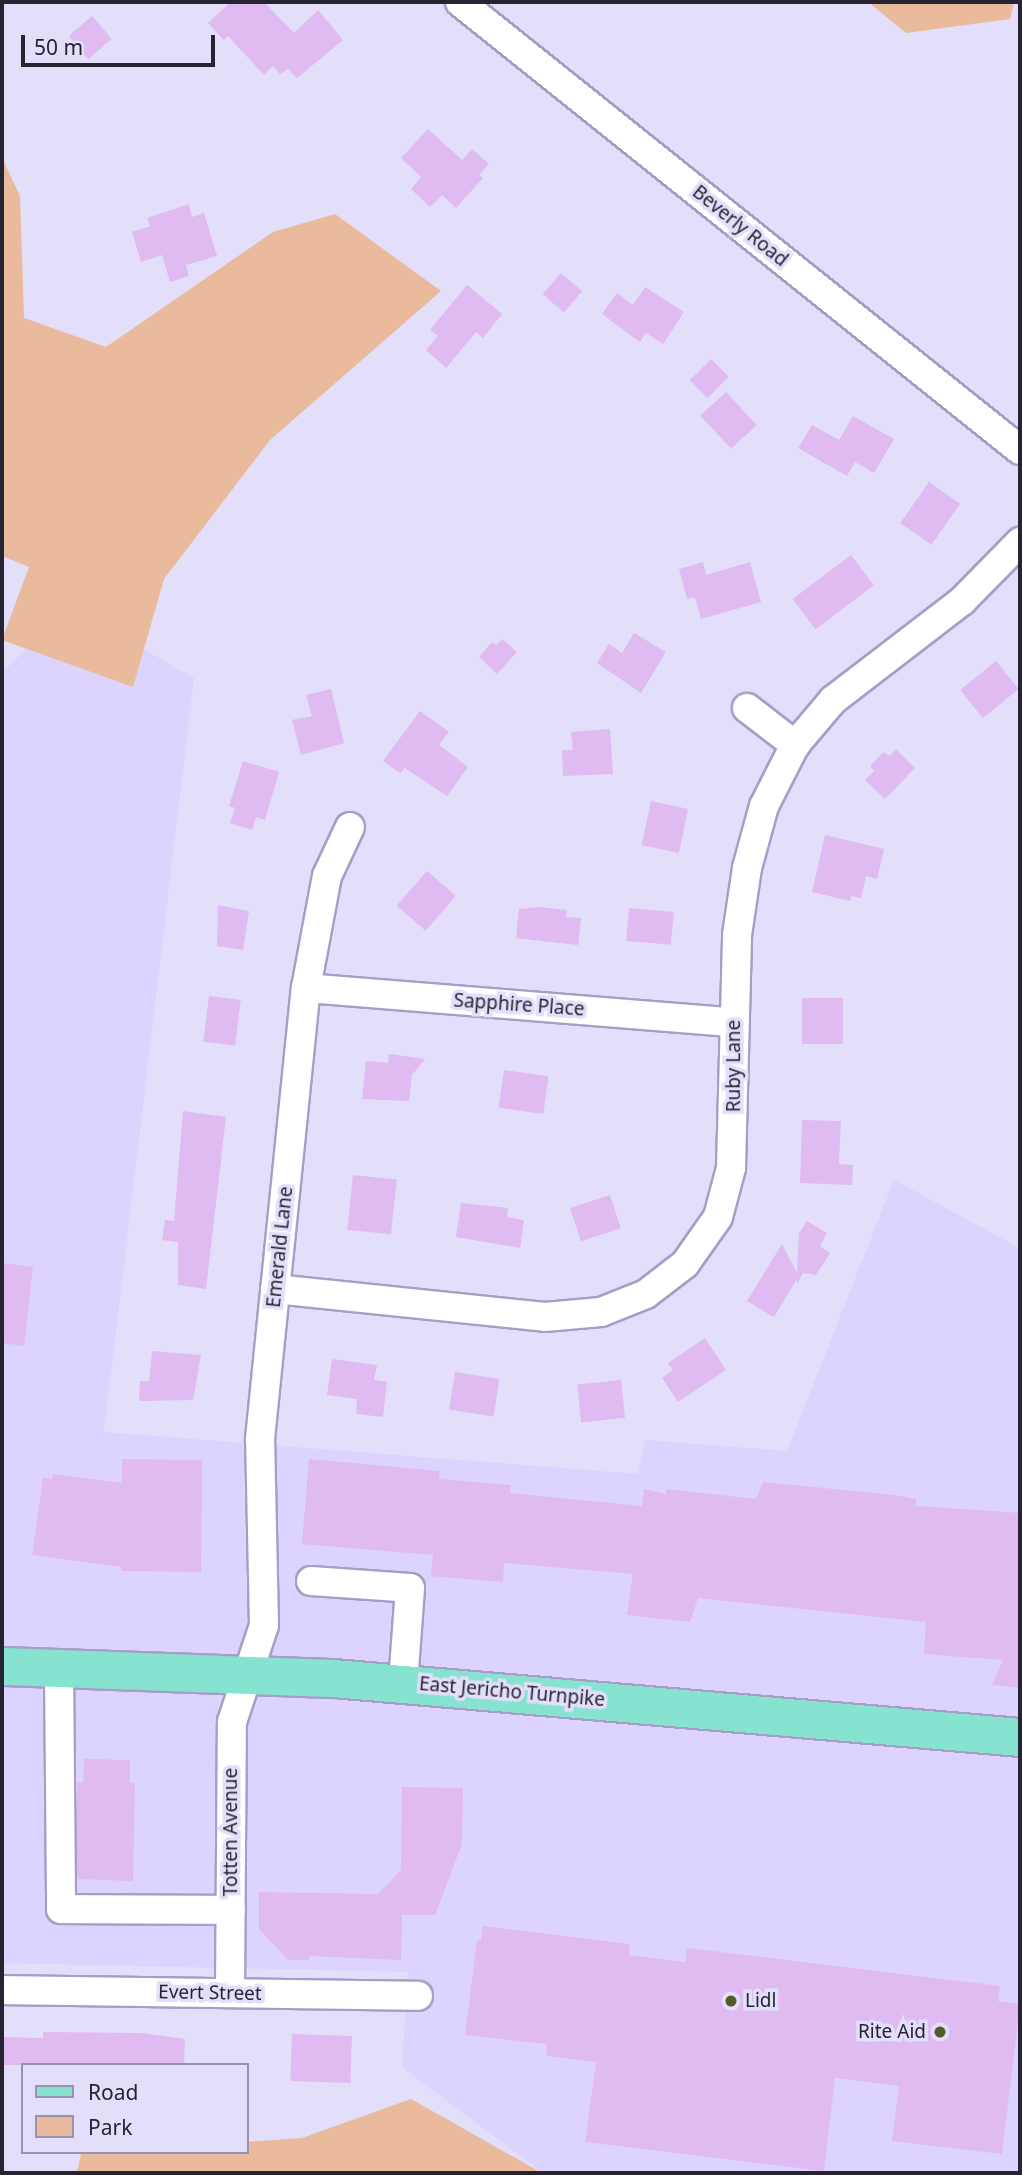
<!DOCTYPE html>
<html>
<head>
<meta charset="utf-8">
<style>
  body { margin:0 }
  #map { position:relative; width:1022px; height:2175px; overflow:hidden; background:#e3def9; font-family:"Noto Sans",sans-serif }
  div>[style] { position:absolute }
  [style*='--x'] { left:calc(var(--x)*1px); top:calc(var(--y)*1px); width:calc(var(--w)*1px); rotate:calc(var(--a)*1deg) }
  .built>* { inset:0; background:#dcd4fe }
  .green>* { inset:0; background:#e9ba9b }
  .building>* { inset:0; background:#dfbbf1; transform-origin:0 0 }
  .roads { filter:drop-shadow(2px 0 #a79ec8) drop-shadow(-2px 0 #a79ec8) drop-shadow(0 2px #a79ec8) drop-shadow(0 -2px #a79ec8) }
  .minor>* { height:28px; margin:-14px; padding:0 14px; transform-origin:14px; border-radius:14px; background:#fff }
  .major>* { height:37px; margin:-18.5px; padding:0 18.5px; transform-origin:18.5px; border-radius:18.5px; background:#85e3d0 }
  .dots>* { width:19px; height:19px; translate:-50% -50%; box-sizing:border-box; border:4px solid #e3def9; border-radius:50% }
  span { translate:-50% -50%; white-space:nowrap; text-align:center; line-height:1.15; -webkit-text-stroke:7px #e3def9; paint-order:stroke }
  .street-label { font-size:19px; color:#262333 }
  .poi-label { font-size:19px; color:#262333 }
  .left { translate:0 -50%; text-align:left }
  .right { translate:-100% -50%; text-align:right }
  .frame { position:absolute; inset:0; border:4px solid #262333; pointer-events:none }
  .legend { position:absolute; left:21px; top:2063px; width:228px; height:91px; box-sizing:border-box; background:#e3def9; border:2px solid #9793aa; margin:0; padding:9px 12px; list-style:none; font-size:21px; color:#262333 }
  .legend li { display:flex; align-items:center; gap:14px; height:35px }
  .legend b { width:35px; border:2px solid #9793aa }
  .scale { position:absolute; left:21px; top:35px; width:194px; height:32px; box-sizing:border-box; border:4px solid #262333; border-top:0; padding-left:9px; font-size:21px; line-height:24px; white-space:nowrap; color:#262333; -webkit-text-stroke:5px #e3def9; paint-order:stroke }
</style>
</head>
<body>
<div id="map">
  <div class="built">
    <i style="clip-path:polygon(69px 606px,194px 678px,104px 1432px,638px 1474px,645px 1440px,787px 1451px,894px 1180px,1020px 1248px,1020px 2173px,543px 2173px,402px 2067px,408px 1972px,2px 1963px,2px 673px)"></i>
  </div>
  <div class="green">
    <i style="clip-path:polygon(868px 2px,1014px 2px,1010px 19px,906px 33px)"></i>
    <i style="clip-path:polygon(2px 158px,20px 196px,24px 318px,106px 347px,273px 232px,335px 214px,441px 291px,270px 440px,164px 579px,133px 687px,2px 640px,29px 567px,2px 556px)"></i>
    <i style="clip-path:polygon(411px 2099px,542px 2173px,77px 2173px,81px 2154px,247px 2152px,247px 2142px,302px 2138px)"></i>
  </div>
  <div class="building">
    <i style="clip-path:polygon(231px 2px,264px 2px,294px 33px,318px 10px,343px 40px,297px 78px,288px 69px,280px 74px,273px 66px,264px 75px,228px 36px,224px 40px,208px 23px)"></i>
    <i style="left:92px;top:16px;width:30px;height:31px;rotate:49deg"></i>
    <i style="clip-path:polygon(428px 129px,462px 160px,472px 149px,489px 164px,479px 175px,483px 178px,456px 208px,442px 195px,430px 207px,411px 189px,421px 177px,401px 158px)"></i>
    <i style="clip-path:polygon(189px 204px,192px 217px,204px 213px,217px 256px,186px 265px,189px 276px,170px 282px,162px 255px,141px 262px,132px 232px,150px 226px,147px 218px)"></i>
    <i style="left:561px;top:273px;width:28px;height:28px;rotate:41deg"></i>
    <i style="clip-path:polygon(467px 285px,502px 314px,483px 338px,476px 332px,446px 368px,426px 350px,438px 336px,430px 330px)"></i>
    <i style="clip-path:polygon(645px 287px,684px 312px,663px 344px,646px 333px,640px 342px,602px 314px,617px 293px,633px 305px)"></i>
    <i style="left:711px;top:359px;width:25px;height:30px;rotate:45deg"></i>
    <i style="left:726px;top:392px;width:45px;height:35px;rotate:47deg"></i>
    <i style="clip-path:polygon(853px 416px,894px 439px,874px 473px,855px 462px,847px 476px,798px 448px,812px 425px,839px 440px)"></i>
    <i style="left:929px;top:482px;width:38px;height:50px;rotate:35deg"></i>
    <i style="left:851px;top:555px;width:38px;height:73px;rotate:53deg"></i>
    <i style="clip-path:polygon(703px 562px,706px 575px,750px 562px,761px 602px,701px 619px,695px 597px,687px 599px,679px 569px)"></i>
    <i style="clip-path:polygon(634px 633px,666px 652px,641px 693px,597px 663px,609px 644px,622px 653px)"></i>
    <i style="clip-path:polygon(502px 639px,517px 652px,497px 674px,479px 657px,492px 642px,496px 645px)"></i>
    <i style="left:996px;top:661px;width:36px;height:46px;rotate:51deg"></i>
    <i style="clip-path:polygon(331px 689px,344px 743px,301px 755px,292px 720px,312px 716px,306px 695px)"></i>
    <i style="clip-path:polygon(420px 711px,449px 732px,439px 745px,468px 767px,447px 796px,405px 768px,400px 773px,383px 761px)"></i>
    <i style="clip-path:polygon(610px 729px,613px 774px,563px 776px,562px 750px,573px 750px,571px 732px)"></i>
    <i style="clip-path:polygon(896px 749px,915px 768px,885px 799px,865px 780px,874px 771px,870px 766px,883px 752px,890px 756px)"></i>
    <i style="clip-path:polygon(243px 761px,279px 772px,265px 820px,256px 817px,252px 830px,230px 823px,235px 808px,229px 806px)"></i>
    <i style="left:651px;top:801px;width:38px;height:45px;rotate:12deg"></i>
    <i style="clip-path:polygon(825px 835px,884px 849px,877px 879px,866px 876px,861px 898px,852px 896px,850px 901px,812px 892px)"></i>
    <i style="left:427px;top:871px;width:38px;height:46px;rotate:41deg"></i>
    <i style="clip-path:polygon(218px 905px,249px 911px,243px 950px,217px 946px)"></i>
    <i style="clip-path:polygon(540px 907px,567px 910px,566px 917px,581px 918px,578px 945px,516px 938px,519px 909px)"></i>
    <i style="left:629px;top:908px;width:45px;height:33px;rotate:5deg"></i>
    <i style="left:209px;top:996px;width:32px;height:46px;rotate:7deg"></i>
    <i style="left:802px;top:998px;width:41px;height:46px"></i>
    <i style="clip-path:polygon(389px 1054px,425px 1059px,412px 1075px,409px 1101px,362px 1099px,366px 1061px,388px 1063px)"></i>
    <i style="left:504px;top:1070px;width:45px;height:38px;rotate:8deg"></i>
    <i style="clip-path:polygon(183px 1111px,226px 1117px,206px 1289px,178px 1285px,178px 1242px,162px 1240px,165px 1220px,174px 1221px)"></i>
    <i style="clip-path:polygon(802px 1120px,841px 1121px,839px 1164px,853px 1165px,852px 1185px,800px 1183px)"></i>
    <i style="left:353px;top:1175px;width:44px;height:55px;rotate:6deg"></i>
    <i style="left:610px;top:1195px;width:35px;height:42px;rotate:72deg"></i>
    <i style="clip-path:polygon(461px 1203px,508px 1208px,507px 1217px,524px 1220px,520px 1248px,456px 1237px)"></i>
    <i style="clip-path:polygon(807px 1221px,827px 1233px,820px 1246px,830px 1253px,816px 1275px,803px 1273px,797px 1284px,797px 1279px,774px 1317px,747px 1301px,782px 1244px,797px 1273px,799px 1233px)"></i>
    <i style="clip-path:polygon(2px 1263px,33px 1267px,24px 1346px,2px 1343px)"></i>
    <i style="clip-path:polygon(705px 1338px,726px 1370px,678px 1402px,662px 1378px,673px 1370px,668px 1363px)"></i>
    <i style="clip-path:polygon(152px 1351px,201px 1355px,193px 1400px,139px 1401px,140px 1381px,149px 1381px)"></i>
    <i style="clip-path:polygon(332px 1359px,377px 1365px,374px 1380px,387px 1382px,383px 1417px,356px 1414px,357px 1399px,327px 1395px)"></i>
    <i style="left:455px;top:1372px;width:45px;height:38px;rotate:9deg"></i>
    <i style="left:621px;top:1380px;width:38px;height:44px;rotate:84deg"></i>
    <i style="clip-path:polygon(122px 1459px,202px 1460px,201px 1572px,121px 1571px,121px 1567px,32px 1555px,43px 1478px,52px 1479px,53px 1474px,122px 1483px)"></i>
    <i style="clip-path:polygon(309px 1459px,440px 1471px,439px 1479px,511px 1485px,510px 1493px,642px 1506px,644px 1489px,666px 1494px,666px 1489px,756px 1499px,763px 1482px,895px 1495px,916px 1499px,916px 1506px,1020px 1513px,1020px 1688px,992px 1685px,1003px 1660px,924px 1654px,926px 1622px,698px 1598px,690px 1622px,627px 1615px,633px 1574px,504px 1563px,503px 1582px,431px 1576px,433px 1555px,302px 1544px)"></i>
    <i style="clip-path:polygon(84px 1759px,130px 1760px,130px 1783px,135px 1783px,133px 1881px,77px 1879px,77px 1782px,83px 1783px)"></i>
    <i style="clip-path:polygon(402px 1787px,463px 1788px,462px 1844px,435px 1915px,402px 1915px,401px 1960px,309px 1956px,309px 1960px,288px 1960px,259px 1929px,259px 1892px,378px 1894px,401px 1870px)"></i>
    <i style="clip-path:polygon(483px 1926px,630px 1944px,629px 1955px,685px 1962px,687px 1948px,1000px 1986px,998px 2001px,1020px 2004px,1002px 2154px,892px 2141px,899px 2086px,835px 2078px,824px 2171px,585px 2142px,596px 2062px,546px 2056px,547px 2044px,465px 2035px,477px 1940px,481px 1941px)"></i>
    <i style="clip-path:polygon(43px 2032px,141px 2033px,185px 2039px,184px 2065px,2px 2065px,2px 2037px,43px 2038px)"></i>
    <i style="left:292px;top:2034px;width:60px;height:47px;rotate:2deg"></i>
  </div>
  <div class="roads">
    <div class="minor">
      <i style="--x:460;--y:2;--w:717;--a:38.66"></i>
      <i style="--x:747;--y:708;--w:61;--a:37.6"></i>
      <i style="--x:306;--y:988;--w:427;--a:4.6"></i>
      <i style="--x:275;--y:1289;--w:271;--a:5.9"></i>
      <i style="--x:545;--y:1317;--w:56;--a:-5.1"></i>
      <i style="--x:601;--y:1312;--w:48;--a:-21.8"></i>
      <i style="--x:646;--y:1294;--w:49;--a:-37.6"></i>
      <i style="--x:685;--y:1264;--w:57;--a:-54.9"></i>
      <i style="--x:718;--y:1217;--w:51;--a:-75.1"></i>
      <i style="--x:731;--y:1168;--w:233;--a:-88.5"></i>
      <i style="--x:737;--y:935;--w:68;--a:-81.5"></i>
      <i style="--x:747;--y:868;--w:64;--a:-74.7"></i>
      <i style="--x:764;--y:806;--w:68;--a:-63.1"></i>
      <i style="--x:795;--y:745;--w:59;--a:-49.8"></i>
      <i style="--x:833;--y:700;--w:163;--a:-37.5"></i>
      <i style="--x:962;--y:601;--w:83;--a:-45.5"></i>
      <i style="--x:311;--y:1581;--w:99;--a:4"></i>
      <i style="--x:410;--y:1588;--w:96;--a:94.2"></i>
      <i style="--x:59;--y:1667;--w:242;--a:89.5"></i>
      <i style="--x:61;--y:1909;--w:170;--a:0.3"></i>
      <i style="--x:2;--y:1990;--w:416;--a:0.8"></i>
      <i style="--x:230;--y:1993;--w:271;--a:-89.6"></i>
      <i style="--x:232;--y:1722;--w:102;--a:-71.7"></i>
      <i style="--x:264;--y:1625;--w:186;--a:-91.2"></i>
      <i style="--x:260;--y:1439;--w:453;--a:-84.2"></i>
      <i style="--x:306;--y:988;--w:114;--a:-79.4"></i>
      <i style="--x:327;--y:876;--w:54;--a:-64.9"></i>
    </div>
    <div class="major">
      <i style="--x:2;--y:1666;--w:331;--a:2.1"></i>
      <i style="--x:333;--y:1678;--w:690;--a:4.91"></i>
    </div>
  </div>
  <div class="dots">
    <i style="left:731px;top:2001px;background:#565b2a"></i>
    <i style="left:940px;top:2032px;background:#565b2a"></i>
  </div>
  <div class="street-label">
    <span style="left:740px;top:226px;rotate:39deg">Beverly Road</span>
    <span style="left:519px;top:1005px;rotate:4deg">Sapphire Place</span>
    <span style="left:734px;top:1066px;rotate:-90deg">Ruby Lane</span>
    <span style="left:280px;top:1247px;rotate:-84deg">Emerald Lane</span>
    <span style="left:512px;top:1692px;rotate:5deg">East Jericho Turnpike</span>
    <span style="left:231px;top:1832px;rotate:-90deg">Totten Avenue</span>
    <span style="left:210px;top:1993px;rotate:1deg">Evert Street</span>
  </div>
  <div class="poi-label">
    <span class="left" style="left:745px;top:2001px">Lidl</span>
    <span class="right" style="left:926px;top:2032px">Rite Aid</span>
  </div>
  <div class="frame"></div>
  <ul class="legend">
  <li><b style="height:9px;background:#85e3d0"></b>Road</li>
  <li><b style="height:19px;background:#e9ba9b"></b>Park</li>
  </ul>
  <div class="scale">50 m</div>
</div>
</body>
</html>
